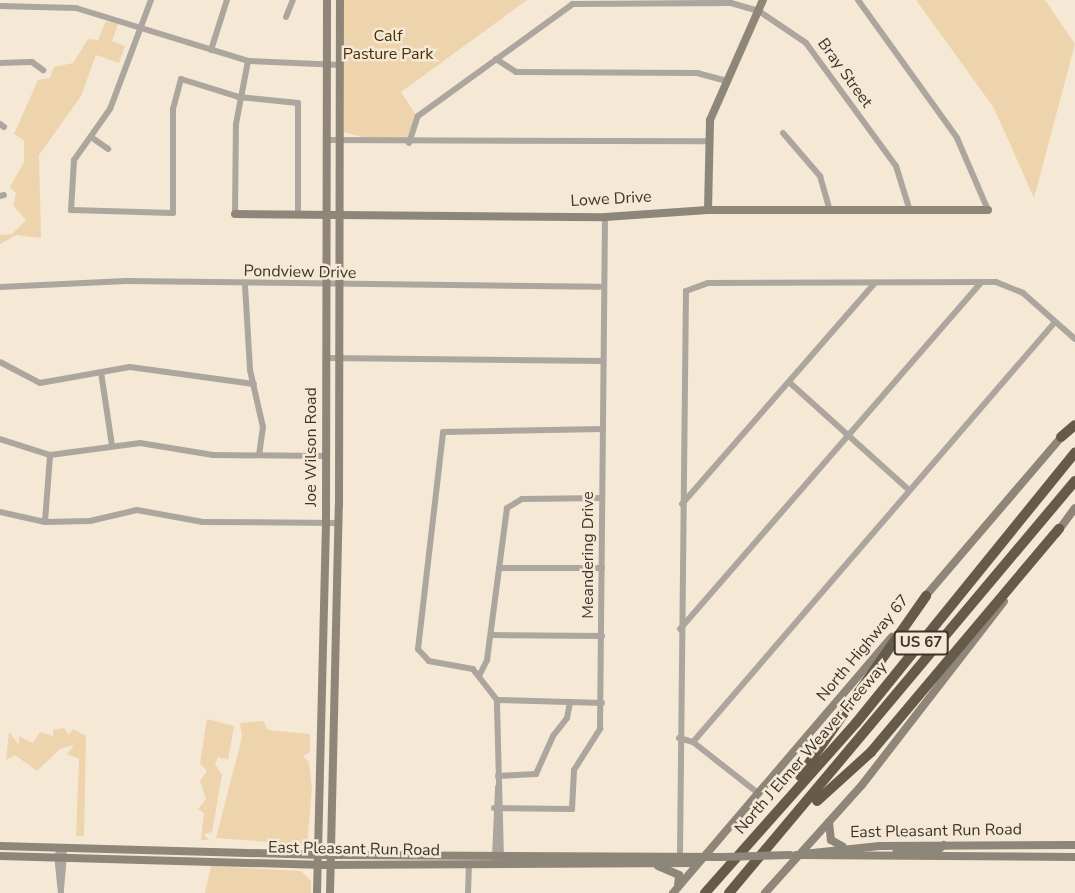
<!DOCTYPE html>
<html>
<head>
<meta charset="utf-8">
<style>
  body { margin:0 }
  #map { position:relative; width:1075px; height:893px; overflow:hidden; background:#f5e8d4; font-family:"Nunito Sans",sans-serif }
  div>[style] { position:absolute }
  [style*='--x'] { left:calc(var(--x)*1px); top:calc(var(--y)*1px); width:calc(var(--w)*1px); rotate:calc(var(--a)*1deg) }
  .green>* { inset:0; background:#eed4ad }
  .street>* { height:6px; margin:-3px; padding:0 3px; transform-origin:3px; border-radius:3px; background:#aca69e }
  .secondary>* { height:8px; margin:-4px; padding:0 4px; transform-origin:4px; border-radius:4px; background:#8e8679 }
  .highway>* { height:10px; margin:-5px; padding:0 5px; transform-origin:5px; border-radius:5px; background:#665a49 }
  .secondary-bridge>* { height:8px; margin:-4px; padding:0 4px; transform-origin:4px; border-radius:4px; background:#8e8679 }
  span { translate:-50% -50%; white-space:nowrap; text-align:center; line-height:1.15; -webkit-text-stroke:5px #f5e8d4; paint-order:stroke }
  .shield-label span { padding:2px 4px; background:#f5e8d4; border:2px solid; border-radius:4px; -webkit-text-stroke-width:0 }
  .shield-label { font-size:15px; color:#3a352d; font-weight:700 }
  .park-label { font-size:16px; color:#473108 }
  .street-label { font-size:16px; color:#3a352d }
</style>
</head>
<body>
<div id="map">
  <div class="green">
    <i style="clip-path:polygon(343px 0,527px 0,401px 92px,416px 115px,407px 138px,373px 140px,344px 132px)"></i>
    <i style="clip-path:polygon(916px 0,1045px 0,1075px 44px,1034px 198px,994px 108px)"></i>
    <i style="clip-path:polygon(106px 21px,118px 24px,112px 41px,125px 46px,119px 63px,96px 55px,81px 96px,39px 155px,41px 238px,16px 235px,0 244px,0 235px,12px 234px,26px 220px,13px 205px,16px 193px,10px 187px,24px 162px,24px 140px,14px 134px,38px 80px,50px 78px,54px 67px,73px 63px,88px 39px,98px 40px)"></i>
    <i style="clip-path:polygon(207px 719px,234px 726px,228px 760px,218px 757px,215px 764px,222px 775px,212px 832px,204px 834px,208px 840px,201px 840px,204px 813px,198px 809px,206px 799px,200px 781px,207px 771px,200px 763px)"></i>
    <i style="clip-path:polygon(263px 721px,268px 730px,310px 734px,310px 752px,303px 756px,309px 762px,312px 790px,307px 845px,216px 838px,242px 737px,240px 723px)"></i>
    <i style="clip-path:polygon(64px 728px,69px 735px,73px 729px,86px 736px,84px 836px,76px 836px,79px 759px,67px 754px,74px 745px,60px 749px,37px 771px,15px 755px,6px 760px,9px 732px,19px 745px,19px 736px,33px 743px,40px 732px,53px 736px,53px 730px)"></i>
    <i style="clip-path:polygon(211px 866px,301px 871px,311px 881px,311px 893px,205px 893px)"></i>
  </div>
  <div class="street">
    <i style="--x:151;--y:0;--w:116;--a:110.6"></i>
    <i style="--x:110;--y:109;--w:62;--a:125.2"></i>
    <i style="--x:74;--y:160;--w:50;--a:93.4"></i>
    <i style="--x:71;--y:210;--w:102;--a:1.7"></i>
    <i style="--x:173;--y:213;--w:104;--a:-90"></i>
    <i style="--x:173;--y:109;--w:31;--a:-75"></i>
    <i style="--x:181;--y:79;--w:61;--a:17.2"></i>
    <i style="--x:239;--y:97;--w:59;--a:5.8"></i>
    <i style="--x:298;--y:103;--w:111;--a:90"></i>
    <i style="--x:858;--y:0;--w:170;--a:54.3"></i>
    <i style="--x:957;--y:138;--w:78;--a:66.7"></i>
    <i style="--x:0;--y:6;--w:76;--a:1.5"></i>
    <i style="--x:76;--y:8;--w:180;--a:17.1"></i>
    <i style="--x:248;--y:61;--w:93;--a:2.5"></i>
    <i style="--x:286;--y:17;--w:18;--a:-68"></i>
    <i style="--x:211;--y:50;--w:52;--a:-72.3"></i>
    <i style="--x:496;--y:59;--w:24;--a:33"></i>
    <i style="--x:516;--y:72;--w:181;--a:0.3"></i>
    <i style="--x:697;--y:73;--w:30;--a:15"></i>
    <i style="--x:0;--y:63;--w:32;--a:-2"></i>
    <i style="--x:32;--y:62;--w:14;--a:36"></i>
    <i style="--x:0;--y:124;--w:5;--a:37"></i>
    <i style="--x:783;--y:133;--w:57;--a:49.3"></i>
    <i style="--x:820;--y:176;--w:35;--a:74"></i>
    <i style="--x:91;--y:137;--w:21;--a:35"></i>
    <i style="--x:328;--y:140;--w:380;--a:0.2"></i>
    <i style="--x:409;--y:143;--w:28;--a:-72"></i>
    <i style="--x:418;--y:116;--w:191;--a:-35.9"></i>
    <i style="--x:573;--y:4;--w:158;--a:-0.4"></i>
    <i style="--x:731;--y:3;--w:29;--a:16"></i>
    <i style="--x:759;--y:11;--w:57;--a:34.2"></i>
    <i style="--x:806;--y:43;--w:152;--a:53.8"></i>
    <i style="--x:896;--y:166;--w:47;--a:72.7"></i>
    <i style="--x:0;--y:196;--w:4;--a:-14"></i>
    <i style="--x:235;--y:214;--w:90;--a:-89.4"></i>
    <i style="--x:236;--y:124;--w:64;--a:-79.2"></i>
    <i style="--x:245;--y:285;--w:85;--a:86.6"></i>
    <i style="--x:250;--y:370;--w:58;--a:77.2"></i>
    <i style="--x:263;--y:427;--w:28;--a:98"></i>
    <i style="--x:0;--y:287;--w:126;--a:-2.7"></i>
    <i style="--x:126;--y:281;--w:474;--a:0.7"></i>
    <i style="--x:327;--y:358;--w:276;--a:0.6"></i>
    <i style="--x:0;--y:362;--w:45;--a:27.7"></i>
    <i style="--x:40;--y:383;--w:91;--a:-10.1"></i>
    <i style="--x:130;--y:367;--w:125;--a:7.8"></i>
    <i style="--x:101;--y:372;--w:75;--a:81.5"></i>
    <i style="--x:789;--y:382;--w:161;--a:42"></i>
    <i style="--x:0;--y:439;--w:52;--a:17.7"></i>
    <i style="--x:50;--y:455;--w:91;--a:-7.6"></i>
    <i style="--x:140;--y:443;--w:74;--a:9.3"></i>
    <i style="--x:213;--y:455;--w:112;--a:0.5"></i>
    <i style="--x:682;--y:504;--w:293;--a:-48.9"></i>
    <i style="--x:0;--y:512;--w:46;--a:12.5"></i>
    <i style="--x:45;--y:522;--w:45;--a:-1.3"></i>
    <i style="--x:90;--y:521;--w:48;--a:-13.2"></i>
    <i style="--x:137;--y:510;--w:67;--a:10.3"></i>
    <i style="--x:203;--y:522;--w:136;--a:0.4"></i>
    <i style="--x:45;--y:522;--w:67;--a:-85.7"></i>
    <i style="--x:499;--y:568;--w:103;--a:0"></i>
    <i style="--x:680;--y:629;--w:460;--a:-49"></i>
    <i style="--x:491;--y:635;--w:111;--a:0.5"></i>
    <i style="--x:480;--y:674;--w:16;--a:-63"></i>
    <i style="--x:487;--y:660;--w:153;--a:-82.5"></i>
    <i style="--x:507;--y:508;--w:17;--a:-31"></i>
    <i style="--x:522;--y:499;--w:80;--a:-0.7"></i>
    <i style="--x:497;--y:700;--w:105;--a:1.6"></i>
    <i style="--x:679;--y:738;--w:15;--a:16"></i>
    <i style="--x:693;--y:742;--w:84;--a:38.2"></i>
    <i style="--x:693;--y:742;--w:554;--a:-49.24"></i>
    <i style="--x:498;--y:776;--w:38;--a:-3"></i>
    <i style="--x:536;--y:774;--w:42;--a:-65.9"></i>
    <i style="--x:553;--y:736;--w:23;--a:-52"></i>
    <i style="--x:567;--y:718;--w:16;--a:-79"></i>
    <i style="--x:494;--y:808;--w:78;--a:0.7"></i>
    <i style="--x:572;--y:809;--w:39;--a:-87"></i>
    <i style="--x:574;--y:770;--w:49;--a:-57.6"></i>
    <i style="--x:600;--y:729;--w:512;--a:-89.44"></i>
    <i style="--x:680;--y:853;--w:562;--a:-89.39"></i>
    <i style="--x:686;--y:291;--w:23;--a:-20"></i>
    <i style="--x:708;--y:283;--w:288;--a:-0.2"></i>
    <i style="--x:996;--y:282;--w:29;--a:22"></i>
    <i style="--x:1023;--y:293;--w:69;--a:41.5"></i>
    <i style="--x:495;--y:857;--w:70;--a:-87.5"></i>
    <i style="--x:501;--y:858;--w:158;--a:-91.5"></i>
    <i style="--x:497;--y:700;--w:39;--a:-128"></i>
    <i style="--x:473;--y:669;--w:45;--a:-169.7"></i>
    <i style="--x:429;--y:661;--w:16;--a:-133"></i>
    <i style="--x:418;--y:649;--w:218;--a:-83.4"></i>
    <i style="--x:443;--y:432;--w:160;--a:-1.1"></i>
    <i style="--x:61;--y:889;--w:35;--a:-85"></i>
    <i style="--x:61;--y:893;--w:37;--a:-96"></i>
    <i style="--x:57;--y:856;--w:10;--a:-61"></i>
    <i style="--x:468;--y:893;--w:28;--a:-88"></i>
  </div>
  <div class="secondary">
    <i style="--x:708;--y:210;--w:90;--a:-88.7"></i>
    <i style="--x:710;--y:120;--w:131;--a:-66.2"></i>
    <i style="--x:235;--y:214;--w:370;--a:0.5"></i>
    <i style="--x:605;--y:217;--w:103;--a:-3.9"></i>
    <i style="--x:708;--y:210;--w:280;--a:0"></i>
    <i style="--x:1056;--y:534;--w:32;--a:-54"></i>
    <i style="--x:923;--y:599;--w:218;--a:-49.5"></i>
    <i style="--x:829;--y:822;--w:18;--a:84"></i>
    <i style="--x:831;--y:840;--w:13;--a:29"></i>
    <i style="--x:0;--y:846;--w:331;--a:1.6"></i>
    <i style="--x:331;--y:855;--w:392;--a:0.3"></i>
    <i style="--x:896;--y:853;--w:41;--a:-2.8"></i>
    <i style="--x:937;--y:851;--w:9;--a:-41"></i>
    <i style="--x:803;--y:854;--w:77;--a:-5.9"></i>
    <i style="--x:880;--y:846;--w:195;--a:-0.3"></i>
    <i style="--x:796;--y:855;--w:279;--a:0.4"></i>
    <i style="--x:0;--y:856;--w:317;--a:1.6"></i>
    <i style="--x:317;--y:865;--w:376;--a:-0.3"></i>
    <i style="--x:693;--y:863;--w:15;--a:-28"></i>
    <i style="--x:658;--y:866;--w:23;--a:23"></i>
    <i style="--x:679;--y:875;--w:12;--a:95"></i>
    <i style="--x:317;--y:893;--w:370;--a:-88.6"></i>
    <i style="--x:326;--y:523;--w:523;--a:-89.89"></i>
    <i style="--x:330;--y:893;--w:388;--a:-88.7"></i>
    <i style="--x:339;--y:505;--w:505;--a:-89.89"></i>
    <i style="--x:673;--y:893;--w:337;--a:-49.5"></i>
    <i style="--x:765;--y:893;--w:145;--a:-48.1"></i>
    <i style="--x:862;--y:785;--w:232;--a:-52.3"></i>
  </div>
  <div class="highway">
    <i style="--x:1061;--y:437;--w:18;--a:-41"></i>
    <i style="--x:800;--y:776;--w:220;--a:-55"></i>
    <i style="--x:817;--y:801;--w:73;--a:-42.2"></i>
    <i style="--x:871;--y:752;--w:292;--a:-49.9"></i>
    <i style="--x:705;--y:893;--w:227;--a:-48.4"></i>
    <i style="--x:856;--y:723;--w:348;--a:-51"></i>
    <i style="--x:729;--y:893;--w:538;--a:-49.98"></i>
  </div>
  <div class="secondary-bridge">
    <i style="--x:723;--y:857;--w:67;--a:-1.7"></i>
  </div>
  <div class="shield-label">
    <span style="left:921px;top:643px">US 67</span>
  </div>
  <div class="park-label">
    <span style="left:388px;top:45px">Calf<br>Pasture Park</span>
  </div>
  <div class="street-label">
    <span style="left:845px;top:73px;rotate:54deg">Bray Street</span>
    <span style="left:611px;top:199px;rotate:-3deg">Lowe Drive</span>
    <span style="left:300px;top:272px;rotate:1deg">Pondview Drive</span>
    <span style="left:311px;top:447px;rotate:-90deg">Joe Wilson Road</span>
    <span style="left:588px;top:555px;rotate:-90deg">Meandering Drive</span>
    <span style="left:863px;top:648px;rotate:-50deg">North Highway 67</span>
    <span style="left:811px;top:748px;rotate:-49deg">North J Elmer Weaver Freeway</span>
    <span style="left:936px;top:831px;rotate:-1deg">East Pleasant Run Road</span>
    <span style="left:354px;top:849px;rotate:1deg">East Pleasant Run Road</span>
  </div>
</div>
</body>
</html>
